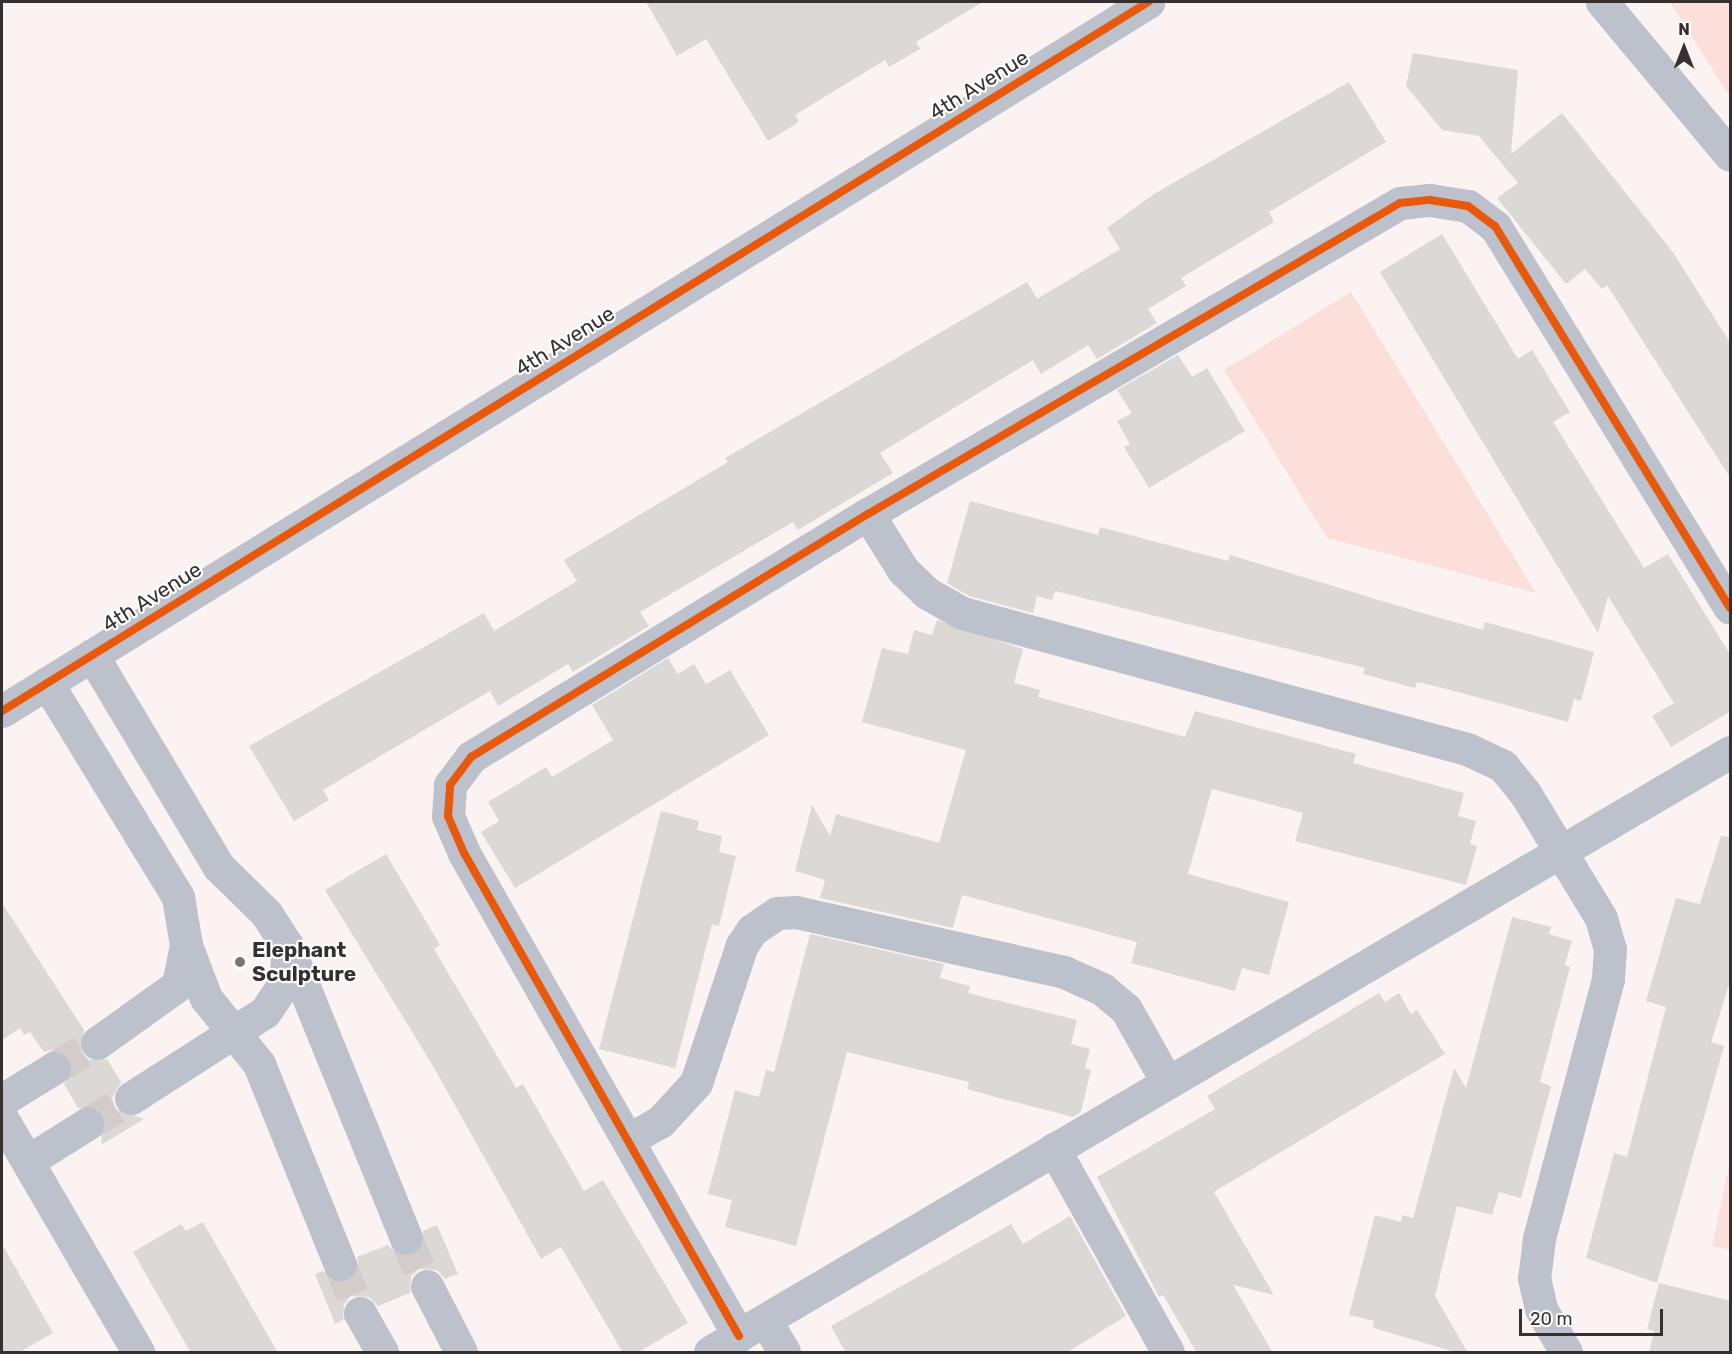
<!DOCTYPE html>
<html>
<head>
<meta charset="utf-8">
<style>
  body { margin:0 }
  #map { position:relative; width:1732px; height:1354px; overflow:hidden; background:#faf3f2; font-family:Rubik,sans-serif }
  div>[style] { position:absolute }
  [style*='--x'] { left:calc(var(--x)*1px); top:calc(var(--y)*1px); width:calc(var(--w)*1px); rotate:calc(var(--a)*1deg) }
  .green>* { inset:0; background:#fcdfda }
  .building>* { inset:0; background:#dcd8d6 }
  .street-tunnel>* { height:33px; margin-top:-16.5px; transform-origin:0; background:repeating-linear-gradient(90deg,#d3cccb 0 33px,transparent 0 49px) }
  .street>* { height:33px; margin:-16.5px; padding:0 16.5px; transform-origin:16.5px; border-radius:16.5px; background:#bcc1cb }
  .cycleway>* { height:8px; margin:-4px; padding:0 4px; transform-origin:4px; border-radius:4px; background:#e8590c }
  .dots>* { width:16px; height:16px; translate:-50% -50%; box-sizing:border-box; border:3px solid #fff; border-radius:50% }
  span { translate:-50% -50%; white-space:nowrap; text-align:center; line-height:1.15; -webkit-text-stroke:4.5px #fff; paint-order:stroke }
  .street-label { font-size:21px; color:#363130 }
  .poi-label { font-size:21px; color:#363130; font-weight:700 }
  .left { translate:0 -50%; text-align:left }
  .frame { position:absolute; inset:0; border:3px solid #363130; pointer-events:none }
  .north { position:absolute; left:1654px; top:18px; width:60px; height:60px; -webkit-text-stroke:4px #fff; paint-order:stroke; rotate:0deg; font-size:16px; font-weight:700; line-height:24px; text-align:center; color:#363130 }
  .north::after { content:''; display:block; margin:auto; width:21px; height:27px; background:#363130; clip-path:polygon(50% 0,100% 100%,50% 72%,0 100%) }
  .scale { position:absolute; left:1519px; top:1309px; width:144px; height:27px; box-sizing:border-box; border:3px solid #363130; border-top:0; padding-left:8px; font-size:18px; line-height:21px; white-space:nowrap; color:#363130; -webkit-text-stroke:4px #fff; paint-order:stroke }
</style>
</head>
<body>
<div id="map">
  <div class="green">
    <i style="clip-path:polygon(1670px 2px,1730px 2px,1730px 97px)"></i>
    <i style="clip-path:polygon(1351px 292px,1536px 593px,1327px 538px,1224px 370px)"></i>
    <i style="clip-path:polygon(1730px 1161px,1730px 1250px,1712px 1246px)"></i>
  </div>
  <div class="building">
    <i style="clip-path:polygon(646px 2px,983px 2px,916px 42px,920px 49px,889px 67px,885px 60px,795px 115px,799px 122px,768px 141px,706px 39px,677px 56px)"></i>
    <i style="clip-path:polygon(1413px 53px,1518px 70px,1511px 154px,1562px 113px,1672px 251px,1731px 344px,1731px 479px,1607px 285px,1602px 289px,1585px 269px,1566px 284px,1497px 198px,1518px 183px,1479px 136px,1442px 130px,1406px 86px)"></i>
    <i style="clip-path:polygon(1349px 82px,1386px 142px,1269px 212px,1274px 222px,1181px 278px,1186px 286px,1148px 309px,1157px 323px,1097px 359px,1088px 345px,1041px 374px,1033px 360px,880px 453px,893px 473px,798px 530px,793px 522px,640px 612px,649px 626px,573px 672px,568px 664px,498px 706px,490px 691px,323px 790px,329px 800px,294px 821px,249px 746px,484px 613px,494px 631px,577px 581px,564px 560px,728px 462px,725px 458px,1027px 282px,1037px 299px,1120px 249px,1107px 228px,1154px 194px)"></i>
    <i style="clip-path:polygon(1442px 234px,1518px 359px,1532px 350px,1570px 412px,1553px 422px,1644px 568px,1668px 554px,1731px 656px,1731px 711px,1671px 747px,1652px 716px,1674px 703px,1608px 596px,1598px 633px,1380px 272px)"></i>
    <i style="clip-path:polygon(1178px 355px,1192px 377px,1207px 368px,1245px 431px,1149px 488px,1124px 447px,1130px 444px,1117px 421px,1132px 413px,1117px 390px)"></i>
    <i style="clip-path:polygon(970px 501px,1098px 535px,1100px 527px,1228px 561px,1230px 555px,1422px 613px,1483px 630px,1485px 622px,1594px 652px,1581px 701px,1574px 699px,1568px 722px,1443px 688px,1417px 682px,1415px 688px,1363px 674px,1365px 668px,1055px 591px,1052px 600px,1037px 596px,1033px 613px,969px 596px,947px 583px)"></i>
    <i style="clip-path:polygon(937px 620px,1023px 649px,1014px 683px,1040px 690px,1038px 697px,1185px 737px,1195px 711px,1356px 754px,1353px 763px,1464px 793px,1458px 816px,1476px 821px,1470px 844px,1477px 846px,1466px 885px,1295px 841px,1303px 813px,1212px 789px,1188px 874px,1289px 902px,1269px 975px,1242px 968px,1235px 991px,1131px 963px,1137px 942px,962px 895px,953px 928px,820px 898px,825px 880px,795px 871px,812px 805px,830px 836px,836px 814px,939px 843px,966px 750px,862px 722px,882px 648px,908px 654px,914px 630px,932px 635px)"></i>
    <i style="clip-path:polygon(668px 658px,678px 674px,694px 664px,706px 684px,730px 670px,769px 735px,515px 888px,481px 832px,499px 821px,488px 802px,546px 767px,552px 777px,613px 740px,592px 705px)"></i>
    <i style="clip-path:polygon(661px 811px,699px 821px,697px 830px,722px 836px,719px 852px,736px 856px,719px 926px,712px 924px,675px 1068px,599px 1049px)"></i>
    <i style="clip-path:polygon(1721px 836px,1731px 837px,1731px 978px,1711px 1042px,1724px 1046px,1657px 1283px,1586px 1258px,1614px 1153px,1627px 1157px,1666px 1007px,1646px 1001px,1676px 898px,1700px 904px)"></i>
    <i style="clip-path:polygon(386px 854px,440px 945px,434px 949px,516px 1088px,523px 1084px,584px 1191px,603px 1180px,688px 1323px,637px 1353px,623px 1353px,561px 1247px,541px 1259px,433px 1066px,325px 890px)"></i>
    <i style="clip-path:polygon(2px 903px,84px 1030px,81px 1053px,90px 1060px,107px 1059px,121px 1082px,112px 1098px,116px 1109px,144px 1119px,101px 1145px,103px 1115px,95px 1107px,78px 1108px,64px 1084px,73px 1068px,70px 1058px,54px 1049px,44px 1052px,30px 1032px,24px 1035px,20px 1028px,2px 1040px)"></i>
    <i style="clip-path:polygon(1512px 917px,1551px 927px,1549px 934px,1572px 941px,1565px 965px,1570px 967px,1540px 1082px,1551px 1086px,1521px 1198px,1499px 1192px,1492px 1215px,1457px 1206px,1435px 1296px,1468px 1353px,1459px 1353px,1373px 1328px,1374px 1321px,1349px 1315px,1375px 1215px,1401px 1222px,1402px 1215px,1413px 1218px,1454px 1068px,1466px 1088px)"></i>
    <i style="clip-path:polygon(810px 934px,944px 964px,940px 978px,970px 986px,968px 993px,1077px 1020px,1071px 1044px,1090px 1049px,1085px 1068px,1091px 1070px,1081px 1112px,1073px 1117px,1003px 1099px,967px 1089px,969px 1082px,847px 1052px,796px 1246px,725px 1227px,732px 1200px,708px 1194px,735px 1090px,759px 1097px,766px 1070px,774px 1072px)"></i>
    <i style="clip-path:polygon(1379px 993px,1385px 1002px,1399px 993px,1411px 1014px,1417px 1010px,1445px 1054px,1214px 1192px,1274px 1295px,1233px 1285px,1273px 1353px,1197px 1353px,1163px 1295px,1159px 1297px,1097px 1177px,1215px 1109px,1207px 1096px)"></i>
    <i style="clip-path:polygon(1070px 1216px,1126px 1316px,1066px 1353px,846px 1353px,831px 1326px,1011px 1224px,1023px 1244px)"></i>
    <i style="clip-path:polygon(203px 1222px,278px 1353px,191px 1353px,133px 1252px,181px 1224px,186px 1231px)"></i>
    <i style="clip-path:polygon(437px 1225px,458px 1274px,445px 1279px,437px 1270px,419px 1269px,411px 1276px,410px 1293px,378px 1306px,369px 1297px,351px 1296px,344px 1304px,343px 1320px,335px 1324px,315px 1274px,323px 1271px,337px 1282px,348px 1281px,358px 1267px,357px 1257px,388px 1245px,395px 1253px,412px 1256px,421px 1249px,423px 1231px)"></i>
    <i style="clip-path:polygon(2px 1244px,53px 1333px,18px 1353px,2px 1353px)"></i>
    <i style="clip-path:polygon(1659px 1283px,1731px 1301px,1731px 1353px,1649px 1353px,1654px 1331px,1647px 1329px)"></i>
  </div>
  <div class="street-tunnel">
    <i style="--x:54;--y:1068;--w:50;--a:-30.2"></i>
    <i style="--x:87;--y:1124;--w:51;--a:-30.6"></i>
    <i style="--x:406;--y:1238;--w:52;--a:66.4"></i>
    <i style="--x:340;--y:1264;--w:53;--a:67.8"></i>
  </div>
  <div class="street">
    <i style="--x:1602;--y:2;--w:199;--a:50.1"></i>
    <i style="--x:868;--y:514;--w:66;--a:58"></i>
    <i style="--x:903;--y:570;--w:33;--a:44"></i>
    <i style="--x:927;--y:593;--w:40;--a:29.7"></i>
    <i style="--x:962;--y:613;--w:523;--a:15.07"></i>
    <i style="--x:1467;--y:749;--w:40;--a:25"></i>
    <i style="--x:1503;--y:766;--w:35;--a:51"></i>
    <i style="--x:1525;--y:793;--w:146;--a:58.7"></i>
    <i style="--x:1601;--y:918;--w:32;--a:74"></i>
    <i style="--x:1610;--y:949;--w:30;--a:94"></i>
    <i style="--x:1608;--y:979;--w:269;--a:104.9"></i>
    <i style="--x:1539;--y:1239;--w:39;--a:97"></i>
    <i style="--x:1534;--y:1278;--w:32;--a:77"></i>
    <i style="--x:1541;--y:1309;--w:50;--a:59.8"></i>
    <i style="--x:92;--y:655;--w:247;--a:59.1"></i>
    <i style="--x:219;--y:867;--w:66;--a:44.4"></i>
    <i style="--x:266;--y:913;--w:38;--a:57"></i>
    <i style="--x:287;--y:945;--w:316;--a:67.9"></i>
    <i style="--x:47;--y:683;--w:251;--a:58.5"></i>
    <i style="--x:178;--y:897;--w:49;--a:80.5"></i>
    <i style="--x:186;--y:945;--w:57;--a:69.3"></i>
    <i style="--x:206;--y:998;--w:85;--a:51.2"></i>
    <i style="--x:259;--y:1064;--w:216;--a:68"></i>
    <i style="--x:2;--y:711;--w:1348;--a:-31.74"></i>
    <i style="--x:97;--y:1043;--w:100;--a:-35.6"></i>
    <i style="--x:178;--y:985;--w:41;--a:-78.7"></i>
    <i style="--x:131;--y:1098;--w:159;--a:-32.7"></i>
    <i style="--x:265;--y:1012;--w:37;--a:-56"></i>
    <i style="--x:286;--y:981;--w:35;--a:-88"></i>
    <i style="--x:2;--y:1100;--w:61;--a:-31.6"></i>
    <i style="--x:2;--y:1118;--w:271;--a:59.8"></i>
    <i style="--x:630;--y:1139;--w:34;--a:-30"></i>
    <i style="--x:660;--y:1122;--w:53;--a:-47.3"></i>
    <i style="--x:696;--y:1083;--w:145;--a:-71.6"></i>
    <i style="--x:742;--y:945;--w:18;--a:-56"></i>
    <i style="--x:752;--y:930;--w:30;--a:-34"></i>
    <i style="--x:777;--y:913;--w:19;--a:-3"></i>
    <i style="--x:796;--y:912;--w:275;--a:12.6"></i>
    <i style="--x:1064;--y:972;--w:42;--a:24.1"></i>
    <i style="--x:1102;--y:989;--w:31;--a:40"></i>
    <i style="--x:1126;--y:1009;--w:84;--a:60.7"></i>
    <i style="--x:1054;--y:1149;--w:233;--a:60.7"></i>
    <i style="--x:28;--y:1161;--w:70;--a:-32.1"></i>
    <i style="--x:427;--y:1286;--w:74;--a:62.7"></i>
    <i style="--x:360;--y:1313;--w:45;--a:60.6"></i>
    <i style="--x:765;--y:1320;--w:37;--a:59"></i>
    <i style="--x:739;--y:1336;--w:556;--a:-119.66"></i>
    <i style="--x:464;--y:853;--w:40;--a:-113.4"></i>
    <i style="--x:448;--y:816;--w:31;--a:-86"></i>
    <i style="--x:450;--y:785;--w:35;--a:-53"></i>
    <i style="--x:471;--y:757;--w:465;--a:-31.5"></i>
    <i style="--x:868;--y:514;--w:616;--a:-30.31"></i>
    <i style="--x:1400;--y:203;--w:30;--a:-6"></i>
    <i style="--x:1430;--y:200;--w:38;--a:9"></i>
    <i style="--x:1468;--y:206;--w:34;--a:37"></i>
    <i style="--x:1495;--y:226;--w:448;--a:58.4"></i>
    <i style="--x:710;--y:1352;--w:1183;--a:-30.47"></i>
  </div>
  <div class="cycleway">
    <i style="--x:2;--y:711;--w:1348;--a:-31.74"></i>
    <i style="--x:739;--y:1336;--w:556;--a:-119.66"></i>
    <i style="--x:464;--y:853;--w:40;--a:-113.4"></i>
    <i style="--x:448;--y:816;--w:31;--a:-86"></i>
    <i style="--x:450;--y:785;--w:35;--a:-53"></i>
    <i style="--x:471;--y:757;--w:465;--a:-31.5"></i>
    <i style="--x:868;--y:514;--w:616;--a:-30.31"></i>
    <i style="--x:1400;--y:203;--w:30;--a:-6"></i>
    <i style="--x:1430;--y:200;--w:38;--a:9"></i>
    <i style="--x:1468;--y:206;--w:34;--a:37"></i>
    <i style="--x:1495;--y:226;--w:448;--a:58.4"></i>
  </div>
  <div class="dots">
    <i style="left:240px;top:962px;background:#7b7574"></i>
  </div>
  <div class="street-label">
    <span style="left:979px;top:85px;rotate:-32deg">4th Avenue</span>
    <span style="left:565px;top:341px;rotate:-32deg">4th Avenue</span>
    <span style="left:152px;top:597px;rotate:-32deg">4th Avenue</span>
  </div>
  <div class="poi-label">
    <span class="left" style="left:252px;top:962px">Elephant<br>Sculpture</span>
  </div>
  <div class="frame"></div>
  <div class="north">N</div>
  <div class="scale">20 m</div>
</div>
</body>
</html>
